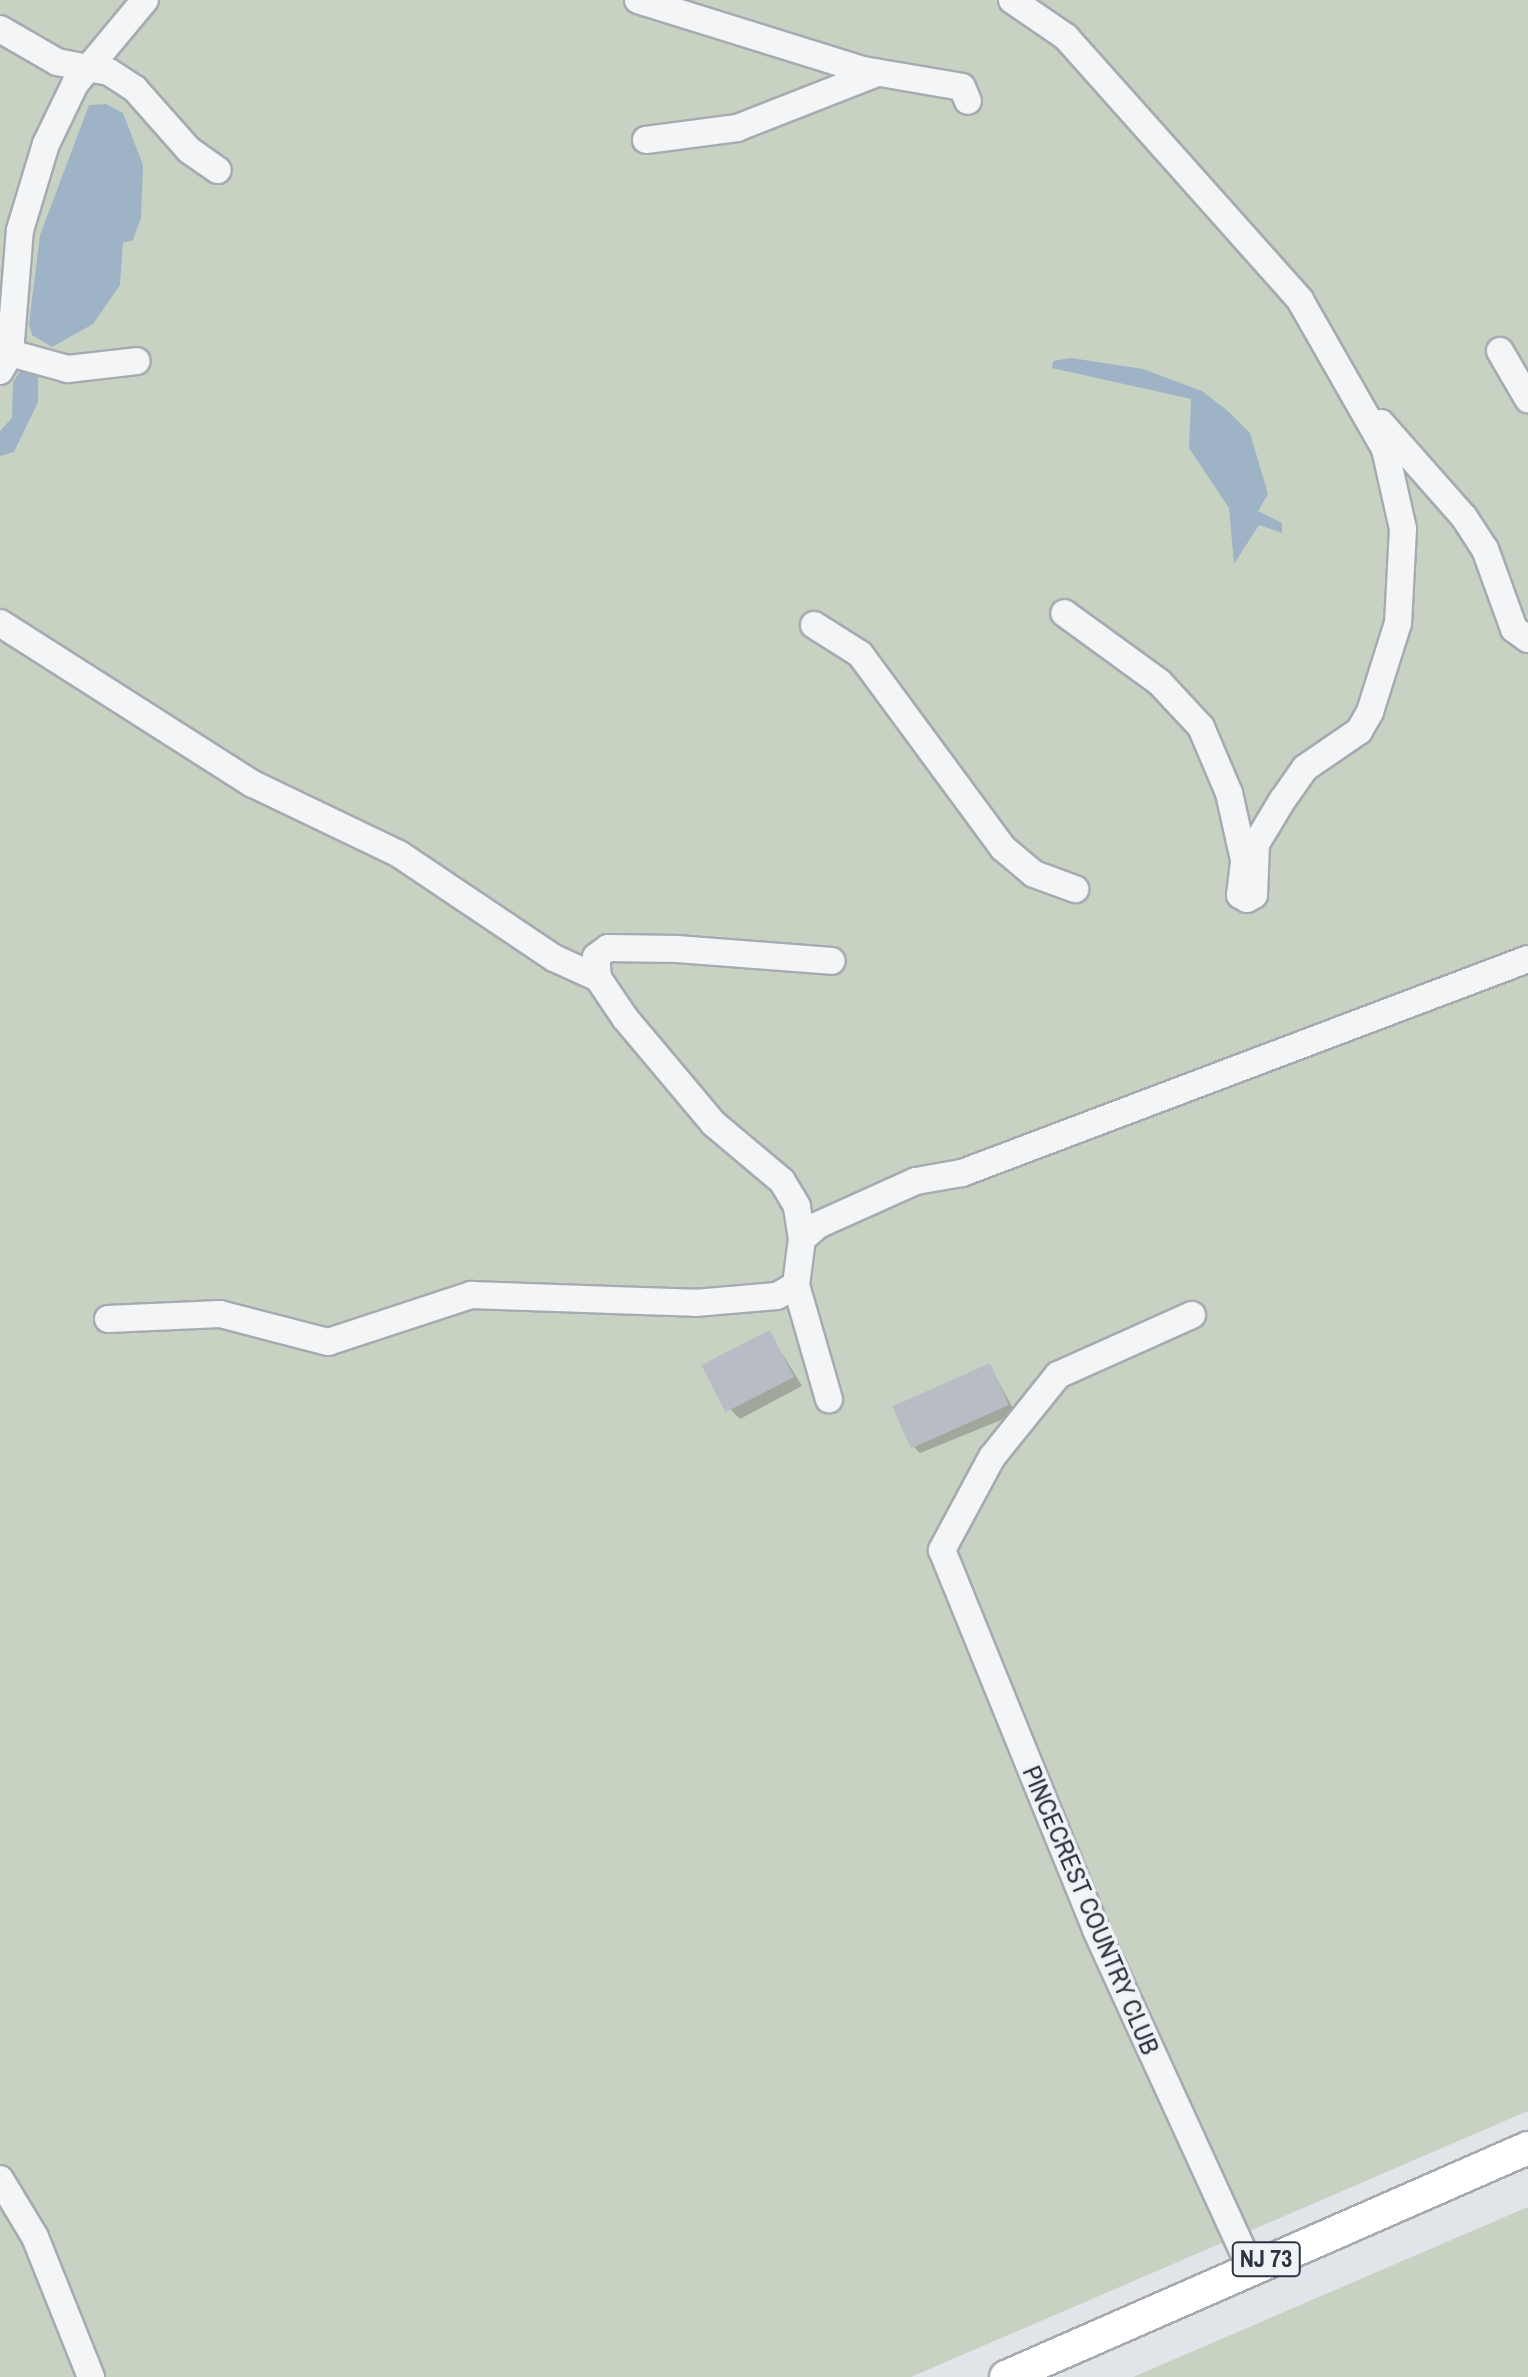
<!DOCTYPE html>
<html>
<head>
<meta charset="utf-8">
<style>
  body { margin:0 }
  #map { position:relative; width:1528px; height:2377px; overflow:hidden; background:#e1e4e8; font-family:"Archivo Narrow",sans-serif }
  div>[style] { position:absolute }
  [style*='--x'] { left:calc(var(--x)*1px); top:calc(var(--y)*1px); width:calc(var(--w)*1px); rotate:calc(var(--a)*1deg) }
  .green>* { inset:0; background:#c7d2c2 }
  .water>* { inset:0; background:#9eb3c6 }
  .shadow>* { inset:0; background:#0003 }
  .building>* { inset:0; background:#b8bdc5; transform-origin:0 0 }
  .roads { filter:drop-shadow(2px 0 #a6abb2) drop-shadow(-2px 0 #a6abb2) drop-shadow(0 2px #a6abb2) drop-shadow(0 -2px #a6abb2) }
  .minor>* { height:26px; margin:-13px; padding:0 13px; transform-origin:13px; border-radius:13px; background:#f3f5f7 }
  .major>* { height:32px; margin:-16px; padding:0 16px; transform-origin:16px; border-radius:16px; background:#fff }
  span { translate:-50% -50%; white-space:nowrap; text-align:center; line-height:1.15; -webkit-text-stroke:7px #f0f3f6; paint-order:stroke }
  .shield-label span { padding:2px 6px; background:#f0f3f6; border:2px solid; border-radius:6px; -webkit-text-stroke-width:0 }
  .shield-label { font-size:24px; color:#2a333f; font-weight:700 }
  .street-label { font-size:26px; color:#2a333f }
</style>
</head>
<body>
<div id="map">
  <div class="green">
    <i style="clip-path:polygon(0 0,1528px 0,1528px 2111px,911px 2377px,0 2377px)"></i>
    <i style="clip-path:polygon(1528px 2207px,1528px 2377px,1133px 2377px)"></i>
  </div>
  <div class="water">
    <i style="clip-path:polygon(106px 104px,123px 113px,143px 165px,141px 218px,133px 240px,123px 243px,120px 285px,93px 324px,52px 347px,32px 335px,29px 324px,40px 235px,89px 105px)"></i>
    <i style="clip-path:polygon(1071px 358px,1143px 369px,1202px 391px,1228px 411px,1250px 433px,1268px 494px,1258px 511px,1282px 523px,1282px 533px,1259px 525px,1234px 564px,1229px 508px,1189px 448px,1191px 399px,1052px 368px,1053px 361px)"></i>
    <i style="clip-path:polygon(24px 366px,38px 376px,38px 402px,14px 452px,0 456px,0 431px,12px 418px,13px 382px)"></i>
  </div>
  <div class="shadow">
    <i style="clip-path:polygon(769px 1332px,802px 1386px,740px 1419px,731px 1410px)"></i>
    <i style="clip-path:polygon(990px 1366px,1016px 1414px,920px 1453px,911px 1444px)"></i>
  </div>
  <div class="building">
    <i style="left:770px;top:1330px;width:53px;height:77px;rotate:63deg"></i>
    <i style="left:990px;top:1363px;width:46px;height:107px;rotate:66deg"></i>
  </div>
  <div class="roads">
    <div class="minor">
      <i style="--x:638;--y:0;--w:236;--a:17.3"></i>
      <i style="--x:863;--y:70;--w:100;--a:9.7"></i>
      <i style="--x:962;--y:87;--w:15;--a:67"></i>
      <i style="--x:1012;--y:0;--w:65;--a:34.4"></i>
      <i style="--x:1066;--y:37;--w:352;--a:48.3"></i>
      <i style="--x:1300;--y:300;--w:172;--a:60.3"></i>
      <i style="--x:1385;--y:449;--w:82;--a:77.3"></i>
      <i style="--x:1403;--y:529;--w:94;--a:93"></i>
      <i style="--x:1398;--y:623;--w:93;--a:107.5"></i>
      <i style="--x:1370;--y:712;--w:22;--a:120"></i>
      <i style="--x:1359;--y:731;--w:65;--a:145.6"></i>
      <i style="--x:1305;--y:768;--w:38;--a:125"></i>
      <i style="--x:1283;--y:799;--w:52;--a:121"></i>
      <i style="--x:1256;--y:844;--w:51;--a:92.2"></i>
      <i style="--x:1254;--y:895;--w:8;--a:150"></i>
      <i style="--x:1247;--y:899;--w:8;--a:-150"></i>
      <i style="--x:1240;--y:895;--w:35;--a:-83"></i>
      <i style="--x:1244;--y:860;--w:69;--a:-102.6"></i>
      <i style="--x:1229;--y:793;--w:72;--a:-113"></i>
      <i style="--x:1201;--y:727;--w:62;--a:-133"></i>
      <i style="--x:1159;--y:682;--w:117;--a:-144"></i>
      <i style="--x:0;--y:29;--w:66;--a:30.1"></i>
      <i style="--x:57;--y:62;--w:53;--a:10.9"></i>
      <i style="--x:109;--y:72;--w:31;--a:33"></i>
      <i style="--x:135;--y:89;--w:81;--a:48.5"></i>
      <i style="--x:189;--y:150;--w:35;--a:35"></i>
      <i style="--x:646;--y:140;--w:92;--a:-7.5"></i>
      <i style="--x:737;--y:128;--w:150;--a:-21.4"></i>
      <i style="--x:1500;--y:351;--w:56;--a:59.7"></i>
      <i style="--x:10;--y:353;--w:123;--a:-85.4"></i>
      <i style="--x:20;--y:230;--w:90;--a:-73.2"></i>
      <i style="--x:46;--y:144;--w:67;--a:-64.2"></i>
      <i style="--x:75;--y:84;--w:109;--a:-50.2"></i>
      <i style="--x:0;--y:371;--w:21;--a:-61"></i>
      <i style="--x:10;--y:353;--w:60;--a:15.4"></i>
      <i style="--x:68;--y:369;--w:69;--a:-6.6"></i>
      <i style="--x:1381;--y:423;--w:125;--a:48.6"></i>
      <i style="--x:1464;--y:517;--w:38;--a:57"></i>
      <i style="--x:1485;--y:549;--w:85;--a:70.1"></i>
      <i style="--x:1514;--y:629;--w:17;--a:36"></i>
      <i style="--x:0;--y:623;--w:300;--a:32.5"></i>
      <i style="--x:253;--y:784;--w:162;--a:25.6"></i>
      <i style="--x:399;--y:854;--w:187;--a:33.9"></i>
      <i style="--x:554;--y:958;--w:48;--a:24.4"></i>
      <i style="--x:814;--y:625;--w:54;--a:32.2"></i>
      <i style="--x:860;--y:654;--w:241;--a:53.6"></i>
      <i style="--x:1003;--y:848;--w:40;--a:40"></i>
      <i style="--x:1034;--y:874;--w:44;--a:20.1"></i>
      <i style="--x:802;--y:1239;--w:33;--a:-99"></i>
      <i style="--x:797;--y:1206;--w:29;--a:-121"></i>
      <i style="--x:782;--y:1181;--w:89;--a:-140"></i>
      <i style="--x:714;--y:1124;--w:138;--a:-130"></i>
      <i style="--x:625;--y:1018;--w:48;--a:-124"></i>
      <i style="--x:598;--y:978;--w:21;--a:-95"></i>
      <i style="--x:596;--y:957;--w:15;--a:-37"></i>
      <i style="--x:608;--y:948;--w:69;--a:0.8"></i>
      <i style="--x:677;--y:949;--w:155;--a:4.4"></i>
      <i style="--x:796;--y:1285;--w:119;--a:73.9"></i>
      <i style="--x:1192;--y:1315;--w:147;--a:155.9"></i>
      <i style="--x:1058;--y:1375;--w:105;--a:128.8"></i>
      <i style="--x:992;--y:1457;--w:106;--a:118.3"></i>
      <i style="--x:942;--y:1550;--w:410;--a:67.9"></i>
      <i style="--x:1096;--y:1930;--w:370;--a:65.4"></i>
      <i style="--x:108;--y:1319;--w:112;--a:-2.6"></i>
      <i style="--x:220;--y:1314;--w:112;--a:14.5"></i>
      <i style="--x:328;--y:1342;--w:151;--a:-18.2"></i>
      <i style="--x:471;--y:1295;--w:224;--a:2"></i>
      <i style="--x:695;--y:1303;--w:82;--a:-4.9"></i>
      <i style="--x:777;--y:1296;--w:22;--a:-30"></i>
      <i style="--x:796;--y:1285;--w:46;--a:-82.6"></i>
      <i style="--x:802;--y:1239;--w:21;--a:-41"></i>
      <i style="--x:818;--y:1225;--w:107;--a:-24.2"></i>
      <i style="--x:916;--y:1181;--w:47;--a:-9.9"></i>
      <i style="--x:962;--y:1173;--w:605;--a:-20.71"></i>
      <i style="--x:0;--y:2179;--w:68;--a:58.9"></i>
      <i style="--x:35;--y:2237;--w:151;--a:68.2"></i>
    </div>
    <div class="major">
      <i style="--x:1006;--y:2377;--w:570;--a:-23.69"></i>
    </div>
  </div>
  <div class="shield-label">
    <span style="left:1266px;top:2259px">NJ 73</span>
  </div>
  <div class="street-label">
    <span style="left:1091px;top:1910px;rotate:67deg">PINCECREST COUNTRY CLUB</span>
  </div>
</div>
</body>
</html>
